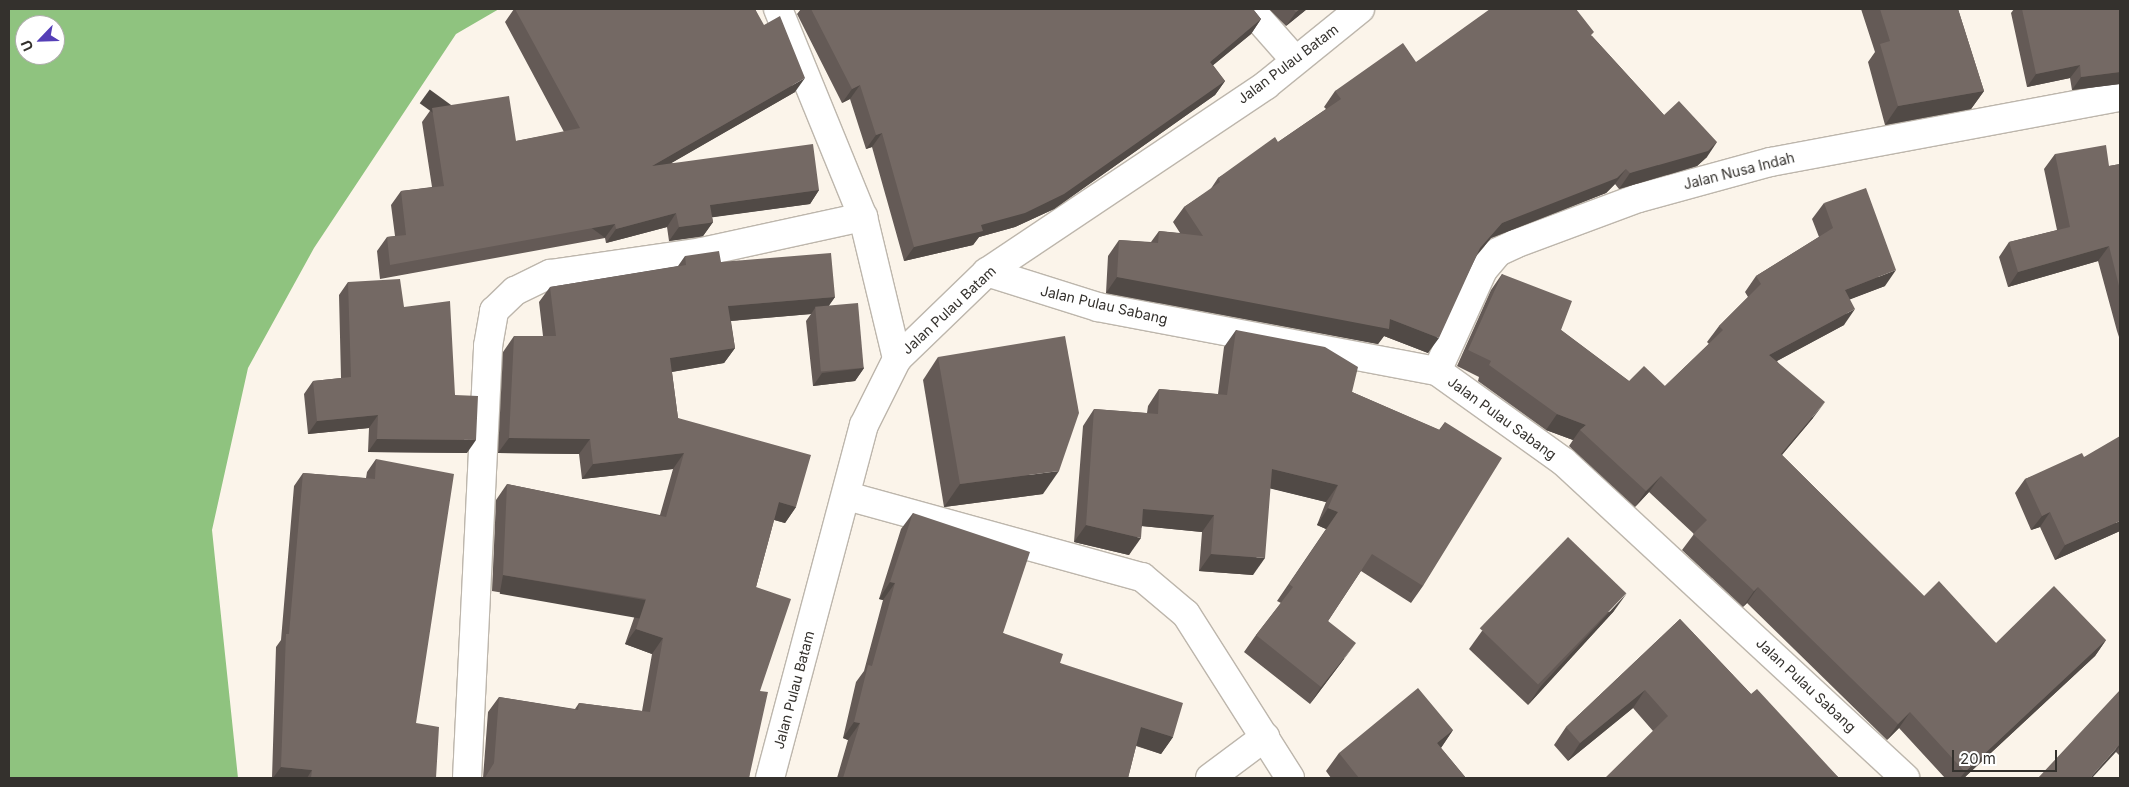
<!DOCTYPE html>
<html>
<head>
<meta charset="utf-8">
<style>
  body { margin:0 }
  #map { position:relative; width:2129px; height:787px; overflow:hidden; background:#fbf4ea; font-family:Inter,sans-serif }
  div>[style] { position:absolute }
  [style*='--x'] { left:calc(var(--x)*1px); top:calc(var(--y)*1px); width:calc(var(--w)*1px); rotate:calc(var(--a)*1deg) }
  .water>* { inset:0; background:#8fc37f }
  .roads { filter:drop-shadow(1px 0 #bdb6ac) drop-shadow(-1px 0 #bdb6ac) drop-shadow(0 1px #bdb6ac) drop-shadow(0 -1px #bdb6ac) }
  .minor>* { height:28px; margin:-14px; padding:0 14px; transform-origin:14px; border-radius:14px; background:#fff }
  .highway>* { height:28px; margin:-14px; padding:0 14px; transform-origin:14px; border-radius:14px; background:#fff }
  .wall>* { inset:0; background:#645a56 }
  .shaded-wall>* { inset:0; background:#514a46; transform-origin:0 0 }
  .building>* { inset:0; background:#746964; transform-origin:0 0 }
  span { translate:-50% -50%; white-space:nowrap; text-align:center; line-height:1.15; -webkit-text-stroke:5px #fff; paint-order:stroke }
  .street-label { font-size:14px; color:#34312d }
  .frame { position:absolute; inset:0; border:10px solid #34312d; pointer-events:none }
  .north { position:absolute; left:15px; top:15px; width:50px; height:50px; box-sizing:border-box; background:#fff; border:1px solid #aeadab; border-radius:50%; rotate:246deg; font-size:14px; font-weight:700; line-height:20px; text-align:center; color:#34312d }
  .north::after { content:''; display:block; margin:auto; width:18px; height:22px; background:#553fb7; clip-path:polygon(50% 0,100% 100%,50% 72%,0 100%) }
  .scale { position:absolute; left:1952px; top:750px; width:105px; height:22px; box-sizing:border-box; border:2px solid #34312d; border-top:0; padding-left:6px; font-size:15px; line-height:18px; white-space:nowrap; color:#34312d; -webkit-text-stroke:4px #fff; paint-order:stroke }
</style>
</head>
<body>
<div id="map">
  <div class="water">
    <i style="clip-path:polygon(evenodd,9px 9px,499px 9px,456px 34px,314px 248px,248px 368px,212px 530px,238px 778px,9px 778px,9px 9px,25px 25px,55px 25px,55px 55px,25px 55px,25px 25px)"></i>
  </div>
  <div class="roads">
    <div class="minor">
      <i style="--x:778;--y:9;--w:225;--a:67.8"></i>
      <i style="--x:863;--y:217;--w:146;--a:76.5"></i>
      <i style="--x:1250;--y:9;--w:68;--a:48.6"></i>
      <i style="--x:987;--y:272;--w:116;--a:17.5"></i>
      <i style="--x:1098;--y:307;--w:345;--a:10.7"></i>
      <i style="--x:1437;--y:371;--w:156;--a:35.6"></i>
      <i style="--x:1564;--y:462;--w:465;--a:42.8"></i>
      <i style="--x:1437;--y:371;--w:111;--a:-65.5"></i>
      <i style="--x:1483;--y:270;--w:23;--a:-50"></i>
      <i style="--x:1498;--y:252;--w:19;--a:-25"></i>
      <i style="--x:1515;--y:244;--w:132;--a:-20.4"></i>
      <i style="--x:1639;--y:198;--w:137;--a:-15.3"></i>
      <i style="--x:1771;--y:162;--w:355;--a:-10.6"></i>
      <i style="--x:847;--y:496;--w:306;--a:15.4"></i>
      <i style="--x:1142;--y:577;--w:57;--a:40.1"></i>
      <i style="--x:1186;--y:614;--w:194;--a:57.6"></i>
      <i style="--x:467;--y:778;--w:433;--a:-87.2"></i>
      <i style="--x:488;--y:346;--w:36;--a:-80"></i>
      <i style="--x:494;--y:311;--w:29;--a:-44"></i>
      <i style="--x:515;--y:291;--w:39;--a:-26"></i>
      <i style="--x:550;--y:274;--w:154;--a:-8.2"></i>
      <i style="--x:702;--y:252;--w:165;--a:-12.3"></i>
      <i style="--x:1210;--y:778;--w:69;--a:-36.7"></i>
    </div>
    <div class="highway">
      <i style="--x:770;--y:778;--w:365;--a:-75.1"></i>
      <i style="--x:864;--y:425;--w:74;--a:-63.4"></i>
      <i style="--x:897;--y:359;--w:125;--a:-44"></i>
      <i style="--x:987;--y:272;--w:336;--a:-33.8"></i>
      <i style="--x:1266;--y:85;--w:121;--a:-39"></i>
    </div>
  </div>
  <div class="wall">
    <i style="clip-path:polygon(514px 9px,755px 9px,795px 92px,671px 163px,819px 190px,810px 204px,712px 217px,713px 222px,703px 236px,699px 237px,669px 241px,667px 227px,606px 243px,605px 238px,380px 279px,377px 251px,387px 237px,395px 236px,391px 205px,401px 191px,432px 187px,422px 122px,432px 108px,516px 141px,564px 132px,505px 22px)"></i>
    <i style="clip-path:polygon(801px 9px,1253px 9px,1261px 19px,1251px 34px,1213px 65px,1225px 81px,1215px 95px,1054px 209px,1015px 227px,979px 237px,973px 245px,904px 261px,872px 147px,866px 149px,850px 99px,842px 103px,797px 14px)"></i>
    <i style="clip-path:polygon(1269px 9px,1307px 9px,1286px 26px)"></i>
    <i style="clip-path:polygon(1861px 9px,1958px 9px,1984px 91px,1971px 109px,1885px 125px,1868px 62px,1875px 52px)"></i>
    <i style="clip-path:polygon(2014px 9px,2120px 9px,2120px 84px,2072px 90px,2070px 78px,2027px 87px,2011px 13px)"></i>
    <i style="clip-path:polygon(1592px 36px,1664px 115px,1707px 157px,1697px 166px,1619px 189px,1615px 184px,1606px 193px,1491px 238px,1477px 255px,1428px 353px,1384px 336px,1378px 344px,1106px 293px,1108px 256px,1119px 240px,1151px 242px,1159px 231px,1180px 233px,1173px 222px,1184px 207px,1210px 190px,1218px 178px,1278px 142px,1326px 109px,1324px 107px,1335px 91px,1416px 62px)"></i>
    <i style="clip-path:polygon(2055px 154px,2109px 166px,2120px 164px,2120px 340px,2117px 331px,2098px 261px,2008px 287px,1999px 257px,2009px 242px,2057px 230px,2044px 169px)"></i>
    <i style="clip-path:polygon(1824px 203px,1885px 286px,1850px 299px,1844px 325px,1777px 361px,1813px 418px,1782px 455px,1924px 596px,1996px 643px,2106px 640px,2095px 656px,1964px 778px,1945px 778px,1899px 728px,1887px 740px,1747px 603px,1743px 607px,1682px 550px,1694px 534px,1649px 492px,1635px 507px,1569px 446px,1573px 440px,1546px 430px,1478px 381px,1479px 377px,1457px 366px,1491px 290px,1502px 274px,1561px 330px,1629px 381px,1665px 386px,1709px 344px,1707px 342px,1719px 326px,1748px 297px,1745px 292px,1756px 276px,1819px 237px,1812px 219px)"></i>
    <i style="clip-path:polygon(685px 256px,721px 262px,835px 297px,828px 306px,864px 368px,855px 381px,813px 386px,806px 321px,811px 314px,731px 321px,735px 348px,724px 363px,672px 372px,678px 418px,796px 507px,785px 523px,774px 520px,756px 587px,760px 691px,749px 778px,483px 778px,488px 712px,499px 697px,575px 709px,579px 703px,642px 711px,652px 654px,625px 644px,635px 615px,492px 591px,496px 500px,507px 484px,660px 515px,673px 469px,582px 479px,579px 454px,498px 453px,503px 352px,514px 336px,543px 336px,539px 302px,550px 287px,678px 266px)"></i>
    <i style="clip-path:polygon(348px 282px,404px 307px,455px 395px,467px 453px,368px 452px,369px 428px,308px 434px,304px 394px,313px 381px,341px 378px,339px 295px)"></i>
    <i style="clip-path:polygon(1236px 330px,1352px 392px,1439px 430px,1445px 422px,1423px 586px,1411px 603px,1361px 571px,1328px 621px,1344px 659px,1310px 704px,1244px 652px,1256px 635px,1281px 603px,1277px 601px,1326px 529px,1317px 525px,1326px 502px,1270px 488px,1253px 575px,1199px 571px,1202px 532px,1142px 526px,1129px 555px,1074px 542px,1083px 426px,1094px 409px,1147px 413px,1148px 406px,1159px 389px,1218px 394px,1224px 347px)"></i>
    <i style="clip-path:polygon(938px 357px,1043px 494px,944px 507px,923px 380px)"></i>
    <i style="clip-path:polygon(2084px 457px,2120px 531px,2055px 560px,2040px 527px,2031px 530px,2015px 493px,2025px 479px)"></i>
    <i style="clip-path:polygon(376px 459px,416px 723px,436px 778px,272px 778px,276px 647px,281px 640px,294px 486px,303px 473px,366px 478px,367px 472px)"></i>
    <i style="clip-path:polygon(913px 513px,1003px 633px,1060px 663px,1173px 737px,1161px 754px,1136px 746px,1128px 778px,837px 778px,848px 740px,843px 738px,856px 682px,864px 671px,883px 600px,879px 599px,901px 529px)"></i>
    <i style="clip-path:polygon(1614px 611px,1528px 705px,1469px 649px,1482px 631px)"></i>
    <i style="clip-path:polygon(1680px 619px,1751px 694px,1839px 778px,1653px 731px,1633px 708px,1568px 761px,1554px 745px,1566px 727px)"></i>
    <i style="clip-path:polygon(2120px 690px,2120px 756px,2116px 752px)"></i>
    <i style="clip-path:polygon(1453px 730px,1441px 748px,1466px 778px,1331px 778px,1326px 771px,1339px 753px)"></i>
  </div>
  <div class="shaded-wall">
    <i style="clip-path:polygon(1300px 9px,1307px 9px,1286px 26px,1296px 12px)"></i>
    <i style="clip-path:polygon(1261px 19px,1251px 34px,1200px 76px,1210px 62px)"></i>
    <i style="clip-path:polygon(2080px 65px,2070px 78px,2027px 87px,2036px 74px)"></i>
    <i style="clip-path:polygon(2120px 72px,2120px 84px,2072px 90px,2081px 77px)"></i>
    <i style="clip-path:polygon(805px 78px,795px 92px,642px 180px,652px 166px)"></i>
    <i style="clip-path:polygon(1225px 81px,1215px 95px,1054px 209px,1015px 227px,979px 237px,973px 245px,904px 261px,914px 247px,981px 225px)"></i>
    <i style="clip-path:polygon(860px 85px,850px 99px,842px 103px,852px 89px)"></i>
    <i style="clip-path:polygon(1984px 91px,1971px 109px,1885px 125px,1898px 106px)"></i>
    <i style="clip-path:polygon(882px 133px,872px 147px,866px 149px,876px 135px)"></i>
    <i style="clip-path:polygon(1717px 142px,1707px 157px,1697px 166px,1619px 189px,1630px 173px)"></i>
    <i style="clip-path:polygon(1626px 169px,1615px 184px,1606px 193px,1491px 238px,1469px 264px,1480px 248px,1502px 223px)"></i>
    <i style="clip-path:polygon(819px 190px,810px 204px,700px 219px,710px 205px)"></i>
    <i style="clip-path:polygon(676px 213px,667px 227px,606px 243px,616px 229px)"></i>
    <i style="clip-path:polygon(713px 222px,703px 236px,669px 241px,679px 227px)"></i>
    <i style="left:615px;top:224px;width:17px;height:229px;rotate:126deg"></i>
    <i style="clip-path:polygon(2109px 246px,2098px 261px,2008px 287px,2018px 272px)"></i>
    <i style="clip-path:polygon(1896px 270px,1885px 286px,1833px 306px,1845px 290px)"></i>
    <i style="clip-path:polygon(1117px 277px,1390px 319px,1439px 338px,1428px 353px,1384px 336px,1378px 344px,1106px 293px)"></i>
    <i style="clip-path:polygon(835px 297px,824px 313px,815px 308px,811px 314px,717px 322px,728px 306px)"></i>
    <i style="clip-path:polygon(1855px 309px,1844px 325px,1758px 371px,1769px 355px)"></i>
    <i style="clip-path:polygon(735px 348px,724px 363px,659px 374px,670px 358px)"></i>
    <i style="clip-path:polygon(864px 368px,855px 381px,813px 386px,822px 373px)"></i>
    <i style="clip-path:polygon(1825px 402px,1813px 418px,1769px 470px,1781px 454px)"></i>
    <i style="clip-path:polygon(1557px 414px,1586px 425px,1580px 430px,1573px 440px,1546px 430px)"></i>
    <i style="clip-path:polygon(378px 415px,369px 428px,308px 434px,317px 421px)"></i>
    <i style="clip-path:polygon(509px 438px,590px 439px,579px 454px,498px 453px)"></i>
    <i style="clip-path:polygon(377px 439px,476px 440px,467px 453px,368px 452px)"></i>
    <i style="clip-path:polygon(684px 453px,673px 469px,582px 479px,593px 464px)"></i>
    <i style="clip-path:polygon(1272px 469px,1338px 485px,1326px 502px,1260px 486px)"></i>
    <i style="clip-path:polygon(1059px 471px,1043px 494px,944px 507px,960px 484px)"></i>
    <i style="clip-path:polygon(1661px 476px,1649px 492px,1635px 507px,1646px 491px)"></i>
    <i style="clip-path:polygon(779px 502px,796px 507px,785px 523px,768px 518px)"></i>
    <i style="clip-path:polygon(1328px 508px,1338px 512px,1326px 529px,1317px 525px)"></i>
    <i style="clip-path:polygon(1143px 509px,1214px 515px,1202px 532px,1131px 525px)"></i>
    <i style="clip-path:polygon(2050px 512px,2040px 527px,2031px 530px,2042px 516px)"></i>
    <i style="clip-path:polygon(2120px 521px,2120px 531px,2055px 560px,2065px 545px)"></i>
    <i style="clip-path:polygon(1086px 525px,1141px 538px,1129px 555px,1074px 542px)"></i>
    <i style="clip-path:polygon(1211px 554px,1265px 558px,1253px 575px,1199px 571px)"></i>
    <i style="left:503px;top:575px;width:145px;height:19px;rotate:10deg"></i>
    <i style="clip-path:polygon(890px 582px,895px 583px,883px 600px,879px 599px)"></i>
    <i style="clip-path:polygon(1758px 587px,1747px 603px,1743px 607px,1754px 591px)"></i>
    <i style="clip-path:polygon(1627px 593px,1614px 611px,1528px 705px,1541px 686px)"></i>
    <i style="clip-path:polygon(636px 629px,663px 638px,652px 654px,625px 644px)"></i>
    <i style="clip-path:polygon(2106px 640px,2095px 656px,1964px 778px,1960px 778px,1965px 772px)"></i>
    <i style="clip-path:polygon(1356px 643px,1344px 659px,1310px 704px,1321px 687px)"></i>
    <i style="clip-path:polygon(1645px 690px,1633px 708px,1568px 761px,1580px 743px)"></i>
    <i style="clip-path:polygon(1910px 712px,1899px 728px,1887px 740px,1898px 724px)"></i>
    <i style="clip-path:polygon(854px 722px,860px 723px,848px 740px,843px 738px)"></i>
    <i style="clip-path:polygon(1141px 727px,1173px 737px,1161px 754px,1129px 743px)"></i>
    <i style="clip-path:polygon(1453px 730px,1440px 749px,1437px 743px)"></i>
    <i style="clip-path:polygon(2120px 744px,2120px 746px,2116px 752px,2092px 778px,2090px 778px)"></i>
    <i style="clip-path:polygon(281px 767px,312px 770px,307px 778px,273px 778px)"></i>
  </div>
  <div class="building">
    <i style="clip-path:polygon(515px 9px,755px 9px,764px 25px,780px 16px,805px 78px,652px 166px,813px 144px,819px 190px,710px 205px,713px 222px,709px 223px,679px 227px,676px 213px,616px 229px,615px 224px,390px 265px,387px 237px,406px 235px,401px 191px,444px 186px,432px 108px,509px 96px,516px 141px,580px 128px)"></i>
    <i style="clip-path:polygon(811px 9px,1253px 9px,1261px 19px,1210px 62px,1225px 81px,1064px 194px,1025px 213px,981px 225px,983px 231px,914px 247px,882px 133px,876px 135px,860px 85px,852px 89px)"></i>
    <i style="clip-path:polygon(1293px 9px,1300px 9px,1296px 12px)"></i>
    <i style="clip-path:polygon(1490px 9px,1576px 9px,1594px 32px,1591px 35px,1664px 115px,1679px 101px,1717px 142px,1708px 151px,1630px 173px,1626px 169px,1617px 178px,1502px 223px,1480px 248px,1439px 338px,1390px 319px,1389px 329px,1117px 277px,1119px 240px,1158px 243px,1159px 231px,1203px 236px,1184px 207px,1220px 182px,1218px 178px,1275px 137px,1278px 142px,1341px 99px,1335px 91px,1403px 43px,1416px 62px)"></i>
    <i style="clip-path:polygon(1880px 9px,1958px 9px,1984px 91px,1898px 106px,1880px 44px,1890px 41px)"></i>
    <i style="clip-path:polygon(2022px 9px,2120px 9px,2120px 72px,2081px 77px,2080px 65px,2036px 74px)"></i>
    <i style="clip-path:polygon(2106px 145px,2109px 166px,2120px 164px,2120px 290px,2109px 246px,2018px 272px,2009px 242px,2070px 227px,2055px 154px)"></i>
    <i style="clip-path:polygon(1866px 188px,1896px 270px,1845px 290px,1855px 309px,1769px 355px,1825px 402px,1781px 454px,1924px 596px,1939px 581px,1996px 643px,2054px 586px,2106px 640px,1965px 772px,1910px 712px,1898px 724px,1758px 587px,1754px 591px,1693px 534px,1707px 520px,1661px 476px,1646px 491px,1580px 430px,1586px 425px,1557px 414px,1489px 365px,1491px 361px,1468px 350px,1502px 274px,1572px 301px,1561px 330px,1629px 381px,1644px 366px,1665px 386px,1723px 330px,1719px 326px,1761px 284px,1756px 276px,1833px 228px,1824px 203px)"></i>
    <i style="clip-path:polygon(719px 251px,721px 262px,831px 253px,835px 297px,728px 306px,735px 348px,670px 358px,678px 418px,811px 455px,796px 507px,779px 502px,756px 587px,791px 599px,760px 691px,768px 692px,749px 778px,485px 778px,486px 776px,494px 763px,499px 697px,578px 710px,579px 703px,650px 712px,663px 638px,636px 629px,646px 599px,503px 575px,507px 484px,666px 517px,684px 453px,593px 464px,590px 439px,509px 438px,514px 336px,556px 336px,550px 287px,686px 265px,685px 256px)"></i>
    <i style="clip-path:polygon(400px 279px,404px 307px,450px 301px,455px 395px,478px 396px,476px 440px,377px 439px,378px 415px,317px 421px,313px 381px,351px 377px,348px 282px)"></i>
    <i style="left:858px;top:303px;width:65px;height:43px;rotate:85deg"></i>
    <i style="clip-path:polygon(1236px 330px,1325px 347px,1358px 367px,1352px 392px,1440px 430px,1445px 422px,1502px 458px,1423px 586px,1372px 554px,1328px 621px,1356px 643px,1321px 687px,1256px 635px,1293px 587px,1289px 584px,1338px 512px,1328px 508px,1338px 485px,1272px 469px,1265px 558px,1211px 554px,1214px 515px,1143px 509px,1141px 538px,1086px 525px,1094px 409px,1158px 414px,1159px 389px,1227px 395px)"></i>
    <i style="clip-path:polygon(1065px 336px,1079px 413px,1059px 471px,960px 484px,938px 357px)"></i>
    <i style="clip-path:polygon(2120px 436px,2120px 521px,2065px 545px,2050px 512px,2042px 516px,2025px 479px,2082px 453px,2084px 457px)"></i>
    <i style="clip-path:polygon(376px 459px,454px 474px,416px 723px,439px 727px,436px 778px,311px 778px,312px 770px,281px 767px,286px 634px,289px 634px,303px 473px,375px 479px)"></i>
    <i style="clip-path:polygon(913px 513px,1030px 552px,1003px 633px,1063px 654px,1060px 663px,1183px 703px,1173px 737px,1141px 727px,1128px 778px,843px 778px,860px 723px,854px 722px,868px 665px,872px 666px,895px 583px,890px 582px)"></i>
    <i style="left:1568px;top:537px;width:81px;height:127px;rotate:44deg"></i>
    <i style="clip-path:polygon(1680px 619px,1751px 694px,1757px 689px,1839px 778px,1605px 778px,1668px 716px,1645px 690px,1580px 743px,1566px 727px)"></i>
    <i style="clip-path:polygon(1418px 688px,1453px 730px,1437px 743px,1466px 778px,1359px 778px,1339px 753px)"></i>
    <i style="clip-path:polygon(2120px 690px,2120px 744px,2091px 777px,2092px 778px,2038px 778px)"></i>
  </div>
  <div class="street-label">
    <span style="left:1288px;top:64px;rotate:-37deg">Jalan Pulau Batam</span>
    <span style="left:1739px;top:171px;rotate:-14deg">Jalan Nusa Indah</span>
    <span style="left:1104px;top:305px;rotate:13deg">Jalan Pulau Sabang</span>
    <span style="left:949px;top:310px;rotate:-43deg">Jalan Pulau Batam</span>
    <span style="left:1502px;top:418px;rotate:36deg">Jalan Pulau Sabang</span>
    <span style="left:1806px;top:685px;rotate:43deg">Jalan Pulau Sabang</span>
    <span style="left:794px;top:690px;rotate:-75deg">Jalan Pulau Batam</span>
  </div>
  <div class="frame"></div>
  <div class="north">U</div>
  <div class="scale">20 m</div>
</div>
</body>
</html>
